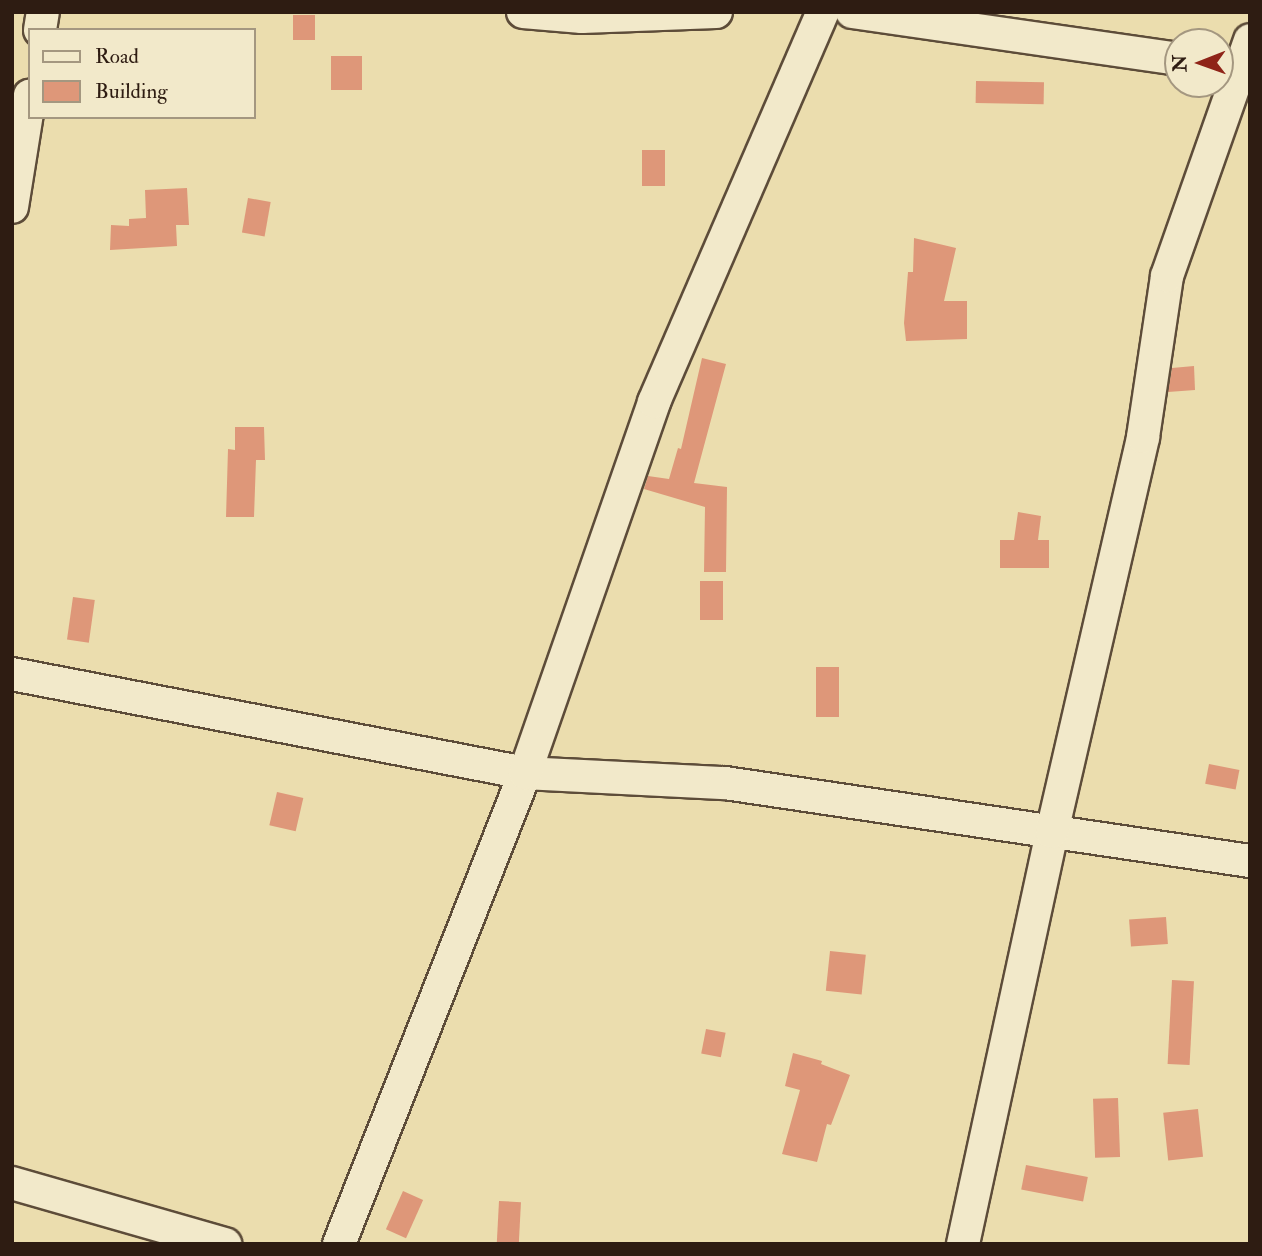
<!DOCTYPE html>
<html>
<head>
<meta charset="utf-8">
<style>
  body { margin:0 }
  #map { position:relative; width:1262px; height:1256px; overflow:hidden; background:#ebddae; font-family:"IM FELL Double Pica",serif }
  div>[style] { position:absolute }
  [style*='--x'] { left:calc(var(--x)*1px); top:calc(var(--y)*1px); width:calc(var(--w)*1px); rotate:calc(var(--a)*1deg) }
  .building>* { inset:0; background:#de9779; transform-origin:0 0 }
  .roads { filter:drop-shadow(2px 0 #5d4c39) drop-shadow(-2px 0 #5d4c39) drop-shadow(0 2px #5d4c39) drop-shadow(0 -2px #5d4c39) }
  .minor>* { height:32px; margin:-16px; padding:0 16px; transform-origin:16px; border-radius:16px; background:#f2e9ca }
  span { translate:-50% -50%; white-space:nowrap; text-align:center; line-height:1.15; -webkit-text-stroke:7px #f2e9ca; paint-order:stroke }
  .frame { position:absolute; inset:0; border:14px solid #2e1c12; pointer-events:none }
  .legend { position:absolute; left:28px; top:28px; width:228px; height:91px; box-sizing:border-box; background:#f2e9ca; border:2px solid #a49780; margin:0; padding:9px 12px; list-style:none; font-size:21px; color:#2e1c12 }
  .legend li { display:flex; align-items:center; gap:14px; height:35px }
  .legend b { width:35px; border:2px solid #a49780 }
  .north { position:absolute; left:1164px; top:28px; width:70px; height:70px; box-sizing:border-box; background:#f2e9ca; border:2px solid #a49780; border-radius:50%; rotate:269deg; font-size:19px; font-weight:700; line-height:28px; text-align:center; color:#2e1c12 }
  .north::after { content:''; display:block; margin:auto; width:24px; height:32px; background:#8f2418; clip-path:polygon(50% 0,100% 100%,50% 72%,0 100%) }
</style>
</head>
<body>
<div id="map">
  <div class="building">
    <i style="left:293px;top:15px;width:22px;height:25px"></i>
    <i style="left:362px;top:56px;width:34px;height:31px;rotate:90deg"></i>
    <i style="left:976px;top:81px;width:68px;height:22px;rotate:1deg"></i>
    <i style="left:642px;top:150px;width:23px;height:36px"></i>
    <i style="clip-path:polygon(187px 188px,189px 225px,176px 225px,177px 246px,110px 250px,111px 225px,129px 226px,129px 219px,146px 218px,145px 190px)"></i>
    <i style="left:248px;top:198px;width:23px;height:35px;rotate:10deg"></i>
    <i style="clip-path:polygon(914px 238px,956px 248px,944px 301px,967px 301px,967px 339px,906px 341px,904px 323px,908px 272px,913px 272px)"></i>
    <i style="clip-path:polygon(702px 358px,726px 364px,694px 483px,727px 487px,726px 572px,704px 572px,705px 507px,644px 489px,648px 476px,669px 479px,678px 448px,681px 449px)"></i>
    <i style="clip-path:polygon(1194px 366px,1195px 390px,1168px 392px,1172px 368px)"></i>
    <i style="clip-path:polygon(235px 427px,264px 427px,265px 460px,256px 460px,254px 517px,226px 517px,228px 449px,235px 450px)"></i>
    <i style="clip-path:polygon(1018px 512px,1041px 516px,1038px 540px,1049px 540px,1049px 568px,1000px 568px,1000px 540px,1014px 540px)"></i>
    <i style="left:700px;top:581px;width:23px;height:39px"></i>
    <i style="left:73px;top:597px;width:22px;height:43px;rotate:8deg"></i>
    <i style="left:816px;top:667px;width:23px;height:50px"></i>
    <i style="left:1209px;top:764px;width:31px;height:20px;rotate:11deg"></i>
    <i style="left:277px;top:792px;width:27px;height:34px;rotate:13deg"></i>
    <i style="left:1166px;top:917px;width:27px;height:37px;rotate:86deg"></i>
    <i style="left:830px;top:951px;width:36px;height:40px;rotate:6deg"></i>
    <i style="left:1172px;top:980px;width:22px;height:84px;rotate:3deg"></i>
    <i style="left:706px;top:1029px;width:20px;height:25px;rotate:11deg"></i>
    <i style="clip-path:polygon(793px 1053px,822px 1061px,821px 1064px,850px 1075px,831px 1125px,827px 1124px,817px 1162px,782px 1154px,800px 1090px,785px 1086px)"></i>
    <i style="left:1118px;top:1098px;width:59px;height:25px;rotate:88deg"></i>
    <i style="left:1198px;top:1109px;width:48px;height:35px;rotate:84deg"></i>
    <i style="left:1026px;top:1165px;width:63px;height:25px;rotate:11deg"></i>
    <i style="left:403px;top:1191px;width:22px;height:42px;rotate:24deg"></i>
    <i style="left:499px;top:1201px;width:22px;height:43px;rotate:3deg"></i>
  </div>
  <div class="roads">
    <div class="minor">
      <i style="--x:523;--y:12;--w:59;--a:4.8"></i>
      <i style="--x:582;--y:17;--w:134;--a:-2.1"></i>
      <i style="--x:852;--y:12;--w:329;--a:8.2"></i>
      <i style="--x:40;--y:30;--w:18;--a:-81"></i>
      <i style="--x:12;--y:207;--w:113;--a:-80.9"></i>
      <i style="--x:12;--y:674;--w:522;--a:10.92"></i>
      <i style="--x:525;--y:773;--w:200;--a:2.9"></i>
      <i style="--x:725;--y:783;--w:531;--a:8.45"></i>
      <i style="--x:12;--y:1183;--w:222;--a:16"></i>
      <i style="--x:339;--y:1244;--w:506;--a:-68.45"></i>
      <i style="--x:525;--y:773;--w:393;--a:-70.8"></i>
      <i style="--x:654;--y:402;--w:425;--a:-66.6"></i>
      <i style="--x:963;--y:1244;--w:422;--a:-77.8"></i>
      <i style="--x:1052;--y:832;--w:405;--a:-77"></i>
      <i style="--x:1143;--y:437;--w:163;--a:-81.5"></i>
      <i style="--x:1167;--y:276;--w:250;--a:-70.6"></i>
    </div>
  </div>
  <div class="frame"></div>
  <ul class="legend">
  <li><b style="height:9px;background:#f2e9ca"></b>Road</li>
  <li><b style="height:19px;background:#de9779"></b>Building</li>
  </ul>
  <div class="north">N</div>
</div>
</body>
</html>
